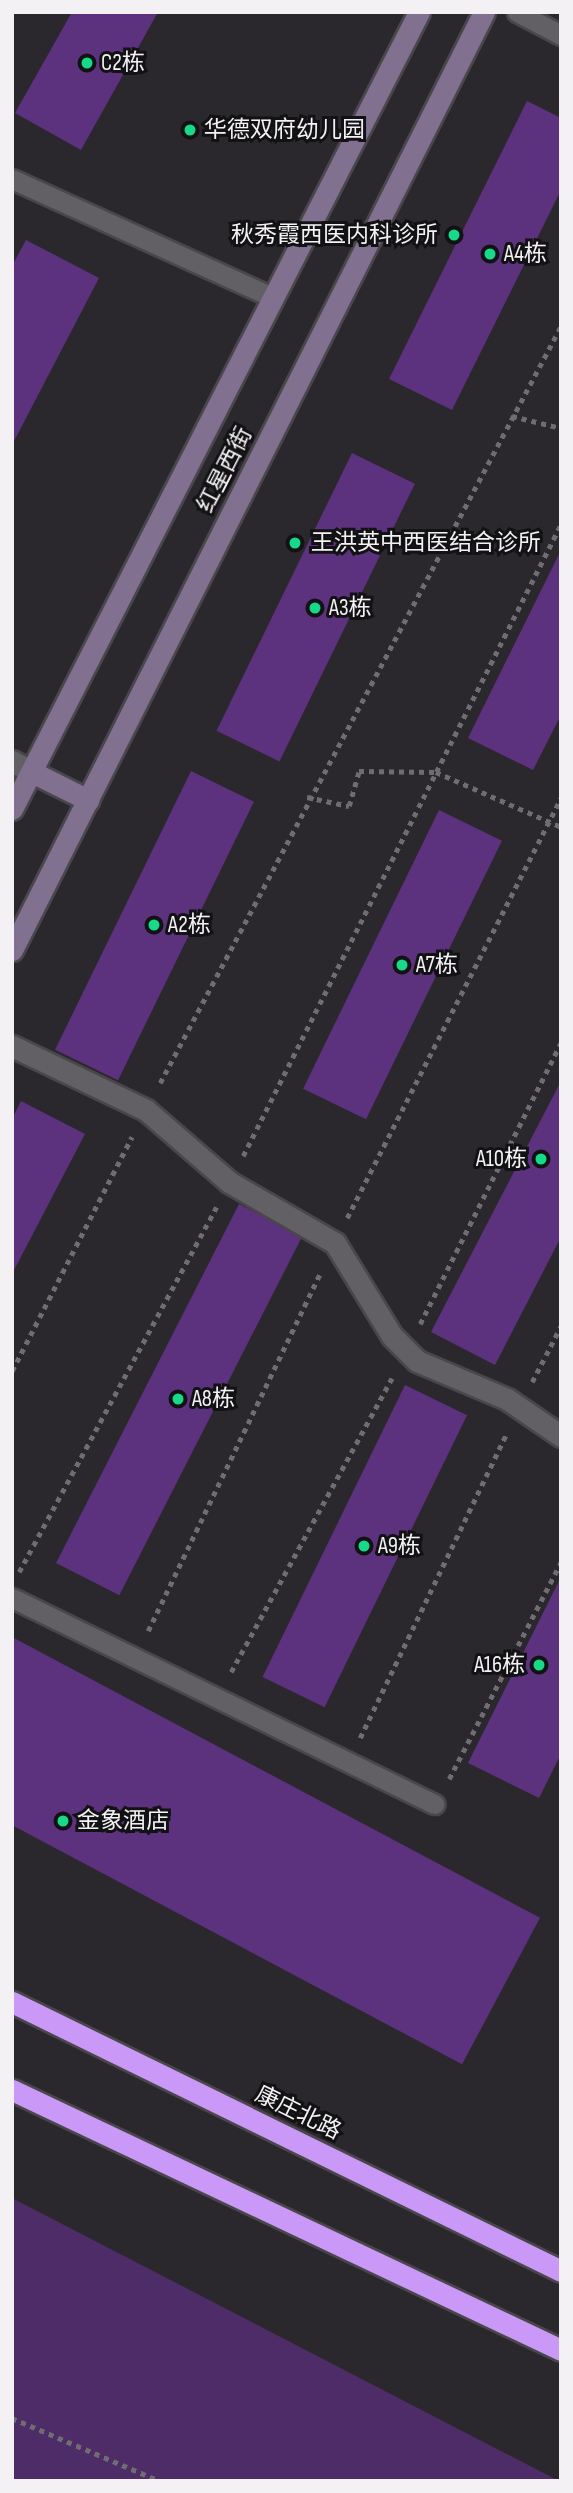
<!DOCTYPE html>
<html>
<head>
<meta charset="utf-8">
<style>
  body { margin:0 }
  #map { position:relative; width:573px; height:2493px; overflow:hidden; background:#2a282d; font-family:"Sofia Sans Condensed","Noto Sans SC",sans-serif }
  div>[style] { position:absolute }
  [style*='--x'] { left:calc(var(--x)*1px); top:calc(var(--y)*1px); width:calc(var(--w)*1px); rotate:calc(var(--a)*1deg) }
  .green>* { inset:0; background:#4d2c67 }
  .building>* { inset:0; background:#5c317e; transform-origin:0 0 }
  .path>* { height:4.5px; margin-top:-2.25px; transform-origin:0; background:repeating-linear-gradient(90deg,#6f6d72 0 5px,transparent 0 10px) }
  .roads { filter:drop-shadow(2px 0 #49474b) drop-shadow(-2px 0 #49474b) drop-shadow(0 2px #49474b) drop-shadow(0 -2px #49474b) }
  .lane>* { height:19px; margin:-9.5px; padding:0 9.5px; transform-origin:9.5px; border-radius:9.5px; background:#625f65 }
  .street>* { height:21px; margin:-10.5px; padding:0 10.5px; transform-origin:10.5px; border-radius:10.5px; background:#625f65 }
  .secondary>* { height:21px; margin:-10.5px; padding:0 10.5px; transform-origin:10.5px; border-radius:10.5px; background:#817090 }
  .highway>* { height:21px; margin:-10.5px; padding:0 10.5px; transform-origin:10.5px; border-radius:10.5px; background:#ca98f6 }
  .dots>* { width:19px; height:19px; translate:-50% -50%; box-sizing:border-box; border:4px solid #121113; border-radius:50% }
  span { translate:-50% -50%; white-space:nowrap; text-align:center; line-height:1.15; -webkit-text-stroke:6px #121113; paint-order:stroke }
  .poi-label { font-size:23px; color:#f3f1f4 }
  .left { translate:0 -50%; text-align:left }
  .right { translate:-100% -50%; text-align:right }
  .street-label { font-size:23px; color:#f3f1f4 }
  .frame { position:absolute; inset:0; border:14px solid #f3f1f4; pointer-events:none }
</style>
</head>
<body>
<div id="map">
  <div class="green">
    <i style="clip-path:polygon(12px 2198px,559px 2481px,12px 2481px)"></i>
  </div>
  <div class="building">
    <i style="clip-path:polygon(72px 12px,158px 12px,81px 150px,15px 113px)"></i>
    <i style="clip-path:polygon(527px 101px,561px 118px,561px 190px,452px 410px,389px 379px)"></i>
    <i style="clip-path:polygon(26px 240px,99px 278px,12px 445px,12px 266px)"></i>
    <i style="left:352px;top:453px;width:70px;height:309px;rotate:26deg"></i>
    <i style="clip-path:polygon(561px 550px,561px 715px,533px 770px,468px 738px)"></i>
    <i style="left:191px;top:771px;width:70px;height:310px;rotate:26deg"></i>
    <i style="left:439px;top:810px;width:70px;height:310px;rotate:26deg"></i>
    <i style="clip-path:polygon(561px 1081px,561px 1237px,495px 1365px,431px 1332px)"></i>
    <i style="clip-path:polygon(21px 1101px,85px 1134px,12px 1274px,12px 1119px)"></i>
    <i style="left:239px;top:1204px;width:71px;height:403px;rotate:27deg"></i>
    <i style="left:405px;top:1385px;width:69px;height:325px;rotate:26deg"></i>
    <i style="clip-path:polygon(561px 1577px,561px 1754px,539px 1798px,468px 1763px)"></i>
    <i style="left:12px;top:1637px;width:598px;height:166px;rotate:28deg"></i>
  </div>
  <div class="path">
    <i style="--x:512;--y:416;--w:50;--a:13.8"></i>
    <i style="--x:307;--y:797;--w:43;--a:12.1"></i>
    <i style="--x:349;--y:806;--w:36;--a:-74"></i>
    <i style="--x:359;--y:771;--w:77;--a:0.7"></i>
    <i style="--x:436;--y:772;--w:137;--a:23.7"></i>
    <i style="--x:160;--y:1083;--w:857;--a:-62.09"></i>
    <i style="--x:243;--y:1156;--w:707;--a:-63.29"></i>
    <i style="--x:347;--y:1218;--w:471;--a:-63"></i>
    <i style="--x:420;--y:1324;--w:314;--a:-63.4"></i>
    <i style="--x:12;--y:1371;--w:263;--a:-62.9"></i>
    <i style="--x:532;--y:1382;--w:63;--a:-62.6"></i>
    <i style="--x:19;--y:1572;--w:415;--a:-61.6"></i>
    <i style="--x:148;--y:1631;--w:397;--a:-64.3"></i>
    <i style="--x:231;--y:1672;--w:335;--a:-61.3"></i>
    <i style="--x:360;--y:1738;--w:339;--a:-64.3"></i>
    <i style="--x:449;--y:1779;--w:244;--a:-62.7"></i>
    <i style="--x:12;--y:2418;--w:161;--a:23.1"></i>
  </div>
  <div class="roads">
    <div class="lane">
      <i style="--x:517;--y:12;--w:50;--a:27.6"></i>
      <i style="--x:12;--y:179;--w:286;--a:24.4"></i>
      <i style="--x:12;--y:1598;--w:470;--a:26"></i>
    </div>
    <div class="street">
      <i style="--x:12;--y:761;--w:23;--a:29"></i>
      <i style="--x:12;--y:1046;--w:148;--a:25.5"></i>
      <i style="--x:146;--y:1110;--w:110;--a:40.9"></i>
      <i style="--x:229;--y:1182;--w:122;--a:29.9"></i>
      <i style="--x:335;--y:1243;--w:109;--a:58.5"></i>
      <i style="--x:392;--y:1336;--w:35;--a:45"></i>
      <i style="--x:417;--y:1361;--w:98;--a:22.9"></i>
      <i style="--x:507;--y:1399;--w:65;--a:34.4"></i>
    </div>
    <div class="secondary">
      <i style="--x:32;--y:772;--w:63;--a:26.6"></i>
      <i style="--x:12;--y:809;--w:895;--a:-62.95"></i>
      <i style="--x:12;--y:950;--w:1050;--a:-63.29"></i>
    </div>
    <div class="highway">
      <i style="--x:12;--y:2002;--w:611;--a:26.1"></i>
      <i style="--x:12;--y:2090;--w:607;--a:25.34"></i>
    </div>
  </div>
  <div class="dots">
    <i style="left:87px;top:63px;background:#16d989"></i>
    <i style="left:190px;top:130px;background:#16d989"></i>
    <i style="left:454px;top:235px;background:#16d989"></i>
    <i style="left:490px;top:254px;background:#16d989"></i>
    <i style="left:295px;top:543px;background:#16d989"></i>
    <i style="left:315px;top:608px;background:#16d989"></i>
    <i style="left:154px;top:925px;background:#16d989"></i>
    <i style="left:402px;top:965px;background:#16d989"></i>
    <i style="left:541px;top:1159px;background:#16d989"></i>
    <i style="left:178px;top:1399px;background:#16d989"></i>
    <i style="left:364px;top:1546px;background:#16d989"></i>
    <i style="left:539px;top:1665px;background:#16d989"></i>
    <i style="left:63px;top:1821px;background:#16d989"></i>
  </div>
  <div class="poi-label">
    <span class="left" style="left:101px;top:63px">C2栋</span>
    <span class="left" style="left:204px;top:130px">华德双府幼儿园</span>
    <span class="right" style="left:438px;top:235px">秋秀霞西医内科诊所</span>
    <span class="left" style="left:504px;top:254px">A4栋</span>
    <span class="left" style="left:311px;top:543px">王洪英中西医结合诊所</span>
    <span class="left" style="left:329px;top:608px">A3栋</span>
    <span class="left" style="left:168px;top:925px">A2栋</span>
    <span class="left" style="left:416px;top:965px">A7栋</span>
    <span class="right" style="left:527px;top:1159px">A10栋</span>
    <span class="left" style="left:192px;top:1399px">A8栋</span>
    <span class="left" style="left:378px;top:1546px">A9栋</span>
    <span class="right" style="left:525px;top:1665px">A16栋</span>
    <span class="left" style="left:77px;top:1821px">金象酒店</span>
  </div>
  <div class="street-label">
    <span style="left:225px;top:470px;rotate:-63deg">红星西街</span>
    <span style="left:298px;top:2113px;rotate:26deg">康庄北路</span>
  </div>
  <div class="frame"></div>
</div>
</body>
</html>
